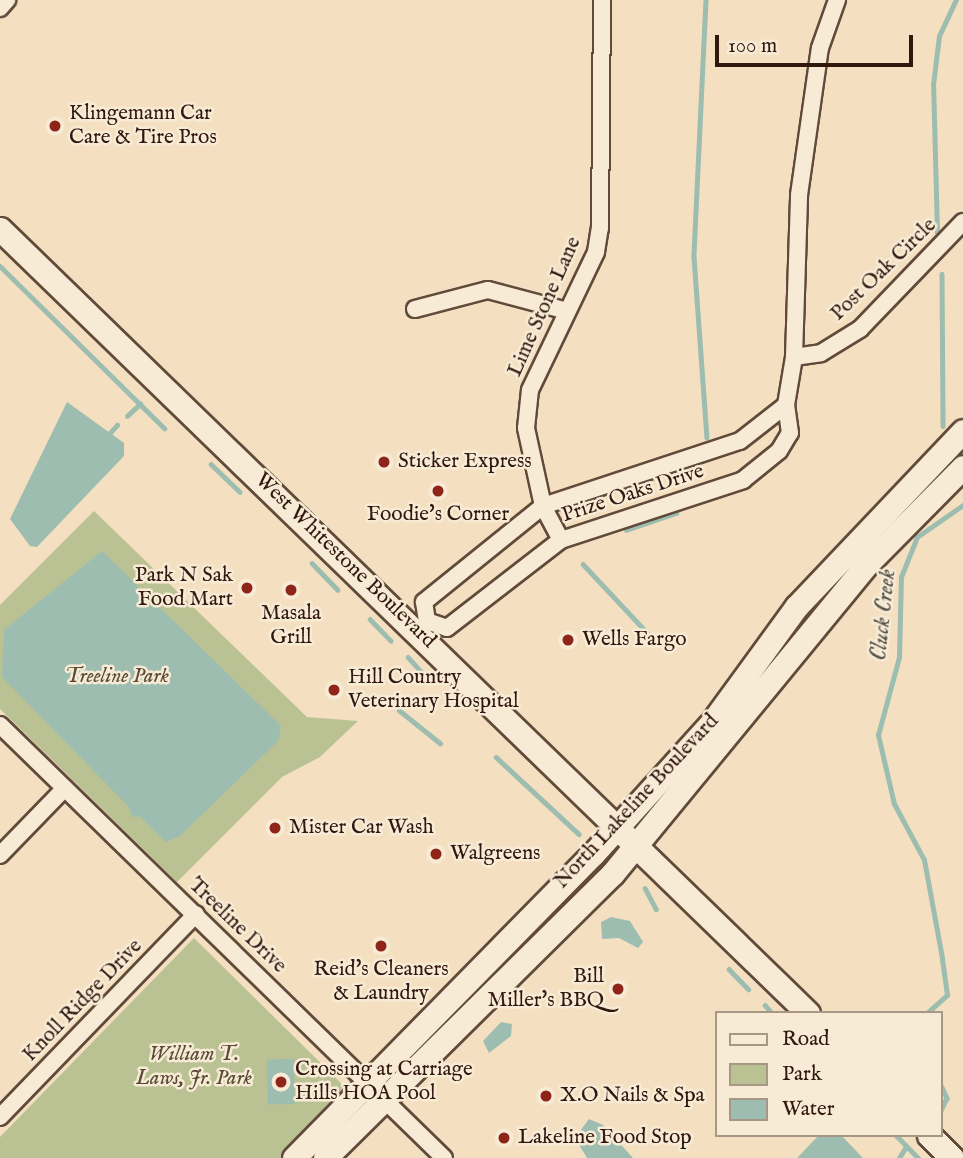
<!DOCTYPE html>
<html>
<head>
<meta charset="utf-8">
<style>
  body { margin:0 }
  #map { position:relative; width:963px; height:1158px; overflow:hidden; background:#f4e0c0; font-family:"IM FELL English",serif }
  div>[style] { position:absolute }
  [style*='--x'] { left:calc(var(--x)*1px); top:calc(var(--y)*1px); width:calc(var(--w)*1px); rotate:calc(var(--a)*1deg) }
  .green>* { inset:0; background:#bac293 }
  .water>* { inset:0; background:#9cbdaf; transform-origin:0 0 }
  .stream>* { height:4.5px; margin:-2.25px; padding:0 2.25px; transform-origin:2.25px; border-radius:2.25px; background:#9cbdaf }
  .roads { filter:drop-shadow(2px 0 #624a3b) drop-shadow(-2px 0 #624a3b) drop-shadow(0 2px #624a3b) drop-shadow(0 -2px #624a3b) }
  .street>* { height:16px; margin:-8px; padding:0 8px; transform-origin:8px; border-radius:8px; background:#f8ebd6 }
  .secondary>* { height:23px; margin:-11.5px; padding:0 11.5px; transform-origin:11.5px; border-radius:11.5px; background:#f8ebd6 }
  .dots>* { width:19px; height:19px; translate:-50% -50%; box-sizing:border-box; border:4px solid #f8ebd6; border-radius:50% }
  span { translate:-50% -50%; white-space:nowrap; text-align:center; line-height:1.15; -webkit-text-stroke:5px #f8ebd6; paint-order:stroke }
  .poi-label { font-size:21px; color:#31180f }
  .left { translate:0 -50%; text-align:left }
  .right { translate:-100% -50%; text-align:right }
  .street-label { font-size:21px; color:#31180f }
  .park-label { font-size:21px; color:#5a4b37; font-style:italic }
  .water-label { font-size:23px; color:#565247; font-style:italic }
  .legend { position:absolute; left:715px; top:1011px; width:228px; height:126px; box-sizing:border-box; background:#f8ebd6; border:2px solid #a89786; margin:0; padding:9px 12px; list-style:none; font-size:21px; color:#31180f }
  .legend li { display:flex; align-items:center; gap:14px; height:35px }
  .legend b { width:35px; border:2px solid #a89786 }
  .scale { position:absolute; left:715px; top:35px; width:198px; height:32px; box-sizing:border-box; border:4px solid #31180f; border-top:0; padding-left:9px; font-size:21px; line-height:24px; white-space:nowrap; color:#31180f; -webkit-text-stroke:5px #f8ebd6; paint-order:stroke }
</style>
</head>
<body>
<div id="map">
  <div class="green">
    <i style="clip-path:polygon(94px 511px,307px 717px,358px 721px,320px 757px,282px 777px,177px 882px,0 709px,0 605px)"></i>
    <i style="clip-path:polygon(194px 938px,350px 1092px,281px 1158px,0 1158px,0 1137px)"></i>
  </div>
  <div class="water">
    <i style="clip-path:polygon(67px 402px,124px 443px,124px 456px,37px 547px,30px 546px,10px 519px)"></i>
    <i style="clip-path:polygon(102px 551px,281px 726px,278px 741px,180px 836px,166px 842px,139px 816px,132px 817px,129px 807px,2px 677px,4px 630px)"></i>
    <i style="clip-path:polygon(611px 917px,630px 921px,643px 942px,638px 948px,619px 938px,602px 939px,601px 922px)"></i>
    <i style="clip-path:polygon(501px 1022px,512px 1024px,511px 1036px,489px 1053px,483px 1041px)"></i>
    <i style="left:294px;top:1059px;width:45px;height:27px;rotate:89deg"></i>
    <i style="clip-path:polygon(589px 1119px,603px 1125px,633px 1158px,587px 1158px,575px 1138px)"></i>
    <i style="clip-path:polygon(819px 1135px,841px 1135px,863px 1158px,797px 1158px)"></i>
  </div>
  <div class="stream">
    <i style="--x:706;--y:0;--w:257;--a:92.7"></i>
    <i style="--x:694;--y:257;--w:181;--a:85.9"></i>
    <i style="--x:937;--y:233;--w:148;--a:-91.5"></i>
    <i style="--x:933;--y:85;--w:49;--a:-83"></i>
    <i style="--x:939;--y:36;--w:40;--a:-65"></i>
    <i style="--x:0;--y:266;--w:231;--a:44.6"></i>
    <i style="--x:942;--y:274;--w:152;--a:89.6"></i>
    <i style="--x:127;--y:416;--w:18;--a:-43"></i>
    <i style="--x:109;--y:434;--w:12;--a:-48"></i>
    <i style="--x:211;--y:464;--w:40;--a:44"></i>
    <i style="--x:626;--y:530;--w:53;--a:-18.8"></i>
    <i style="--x:676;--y:513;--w:8;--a:-67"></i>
    <i style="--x:312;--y:563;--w:37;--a:46"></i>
    <i style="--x:583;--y:564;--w:108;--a:46.9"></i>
    <i style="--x:370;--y:619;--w:30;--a:46"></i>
    <i style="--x:408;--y:657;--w:27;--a:48"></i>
    <i style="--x:399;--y:710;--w:53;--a:38.8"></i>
    <i style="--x:496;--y:757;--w:113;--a:42.9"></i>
    <i style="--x:645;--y:888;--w:24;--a:62"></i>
    <i style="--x:729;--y:969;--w:28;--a:46"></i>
    <i style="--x:765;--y:1005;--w:11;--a:49"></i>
    <i style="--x:927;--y:1013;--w:27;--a:-42"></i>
    <i style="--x:947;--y:995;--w:37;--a:-98"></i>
    <i style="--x:942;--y:958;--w:100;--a:-100.4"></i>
    <i style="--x:924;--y:860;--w:64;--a:-118.2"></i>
    <i style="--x:894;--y:804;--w:71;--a:-103.1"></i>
    <i style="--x:878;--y:735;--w:81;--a:-74.9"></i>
    <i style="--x:899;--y:657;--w:80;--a:-88.6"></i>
    <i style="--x:901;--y:577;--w:43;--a:-68.2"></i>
    <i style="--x:917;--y:537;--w:56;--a:-34.8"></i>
    <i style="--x:940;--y:1083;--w:17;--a:65"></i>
    <i style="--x:947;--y:1098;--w:14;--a:115"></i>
    <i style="--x:896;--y:1135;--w:32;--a:46"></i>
    <i style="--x:899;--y:1158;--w:13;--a:-58"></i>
  </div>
  <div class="roads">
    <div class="street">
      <i style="--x:0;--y:8;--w:11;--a:-49"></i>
      <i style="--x:415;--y:309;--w:75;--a:-14.6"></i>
      <i style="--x:488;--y:290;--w:82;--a:14.9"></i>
      <i style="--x:794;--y:357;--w:27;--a:-8"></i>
      <i style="--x:821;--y:353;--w:46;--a:-31.6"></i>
      <i style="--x:860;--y:329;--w:149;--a:-46.1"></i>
      <i style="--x:561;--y:540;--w:38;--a:-118"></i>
      <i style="--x:543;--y:506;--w:80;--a:-102.3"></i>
      <i style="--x:526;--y:428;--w:38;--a:-84"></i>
      <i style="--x:530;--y:390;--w:153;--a:-64.4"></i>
      <i style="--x:596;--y:252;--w:24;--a:-81"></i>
      <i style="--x:600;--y:228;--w:228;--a:-89.5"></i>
      <i style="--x:427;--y:621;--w:21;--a:19"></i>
      <i style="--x:447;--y:628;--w:144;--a:-37.7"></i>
      <i style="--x:561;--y:540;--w:192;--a:-18.2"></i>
      <i style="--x:743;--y:480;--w:46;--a:-38.9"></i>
      <i style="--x:779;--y:451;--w:21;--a:-59"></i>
      <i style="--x:790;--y:433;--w:28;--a:-98"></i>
      <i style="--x:786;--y:405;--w:49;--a:-80.5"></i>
      <i style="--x:794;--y:357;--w:162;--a:-88.2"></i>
      <i style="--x:799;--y:195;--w:148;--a:-81.9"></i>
      <i style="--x:820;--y:48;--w:51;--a:-70.5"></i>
      <i style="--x:427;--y:621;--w:19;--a:-99"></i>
      <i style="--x:424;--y:602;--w:153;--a:-38.9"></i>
      <i style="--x:543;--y:506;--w:207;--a:-18.3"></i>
      <i style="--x:740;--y:441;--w:58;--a:-38"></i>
      <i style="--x:0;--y:725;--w:620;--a:44.28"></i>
      <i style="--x:0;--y:855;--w:93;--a:-45.9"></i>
      <i style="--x:0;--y:1117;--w:282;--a:-46"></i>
    </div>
    <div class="secondary">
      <i style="--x:0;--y:229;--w:1126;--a:44.14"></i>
      <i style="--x:929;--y:1135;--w:33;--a:45"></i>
      <i style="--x:294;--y:1158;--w:426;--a:-45.5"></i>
      <i style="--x:593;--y:854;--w:179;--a:-47.9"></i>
      <i style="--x:713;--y:721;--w:142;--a:-53.9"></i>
      <i style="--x:797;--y:606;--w:241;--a:-46.5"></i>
      <i style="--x:325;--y:1158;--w:405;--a:-44.7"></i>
      <i style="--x:613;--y:873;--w:397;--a:-50.6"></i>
      <i style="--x:865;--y:566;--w:139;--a:-45.3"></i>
    </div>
  </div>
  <div class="dots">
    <i style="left:55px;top:126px;background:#8f2418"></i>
    <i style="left:384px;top:462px;background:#8f2418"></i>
    <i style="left:438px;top:491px;background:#8f2418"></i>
    <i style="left:247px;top:588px;background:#8f2418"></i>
    <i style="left:291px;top:590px;background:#8f2418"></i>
    <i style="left:568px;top:640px;background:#8f2418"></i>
    <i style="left:334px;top:690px;background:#8f2418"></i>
    <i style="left:275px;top:828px;background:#8f2418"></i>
    <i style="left:436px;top:854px;background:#8f2418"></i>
    <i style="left:381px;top:946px;background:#8f2418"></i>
    <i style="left:618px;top:989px;background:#8f2418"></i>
    <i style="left:281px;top:1082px;background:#8f2418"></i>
    <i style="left:546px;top:1096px;background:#8f2418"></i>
    <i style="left:504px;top:1138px;background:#8f2418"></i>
  </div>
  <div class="poi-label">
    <span class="left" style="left:69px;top:126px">Klingemann Car<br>Care &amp; Tire Pros</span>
    <span class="left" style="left:398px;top:462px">Sticker Express</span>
    <span style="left:438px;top:515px">Foodie's Corner</span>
    <span class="right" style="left:233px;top:588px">Park N Sak<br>Food Mart</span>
    <span style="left:291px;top:626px">Masala<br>Grill</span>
    <span class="left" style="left:582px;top:640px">Wells Fargo</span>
    <span class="left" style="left:348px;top:690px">Hill Country<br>Veterinary Hospital</span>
    <span class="left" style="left:289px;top:828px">Mister Car Wash</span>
    <span class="left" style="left:450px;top:854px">Walgreens</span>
    <span style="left:381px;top:982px">Reid's Cleaners<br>&amp; Laundry</span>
    <span class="right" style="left:604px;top:989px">Bill<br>Miller's BBQ</span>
    <span class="left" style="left:295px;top:1082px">Crossing at Carriage<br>Hills HOA Pool</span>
    <span class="left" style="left:560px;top:1096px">X.O Nails &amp; Spa</span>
    <span class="left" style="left:518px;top:1138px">Lakeline Food Stop</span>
  </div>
  <div class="street-label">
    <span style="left:884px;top:270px;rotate:-44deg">Post Oak Circle</span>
    <span style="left:545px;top:307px;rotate:-66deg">Lime Stone Lane</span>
    <span style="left:633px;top:494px;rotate:-18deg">Prize Oaks Drive</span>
    <span style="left:345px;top:561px;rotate:44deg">West Whitestone Boulevard</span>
    <span style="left:637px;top:802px;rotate:-47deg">North Lakeline Boulevard</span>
    <span style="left:237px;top:926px;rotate:44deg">Treeline Drive</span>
    <span style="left:83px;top:1001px;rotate:-46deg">Knoll Ridge Drive</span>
  </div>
  <div class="park-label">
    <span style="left:117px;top:677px">Treeline Park</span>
    <span style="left:194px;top:1067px">William T.<br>Laws, Jr. Park</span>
  </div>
  <div class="water-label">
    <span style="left:884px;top:615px;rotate:-84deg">Cluck Creek</span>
  </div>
  <ul class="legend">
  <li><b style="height:9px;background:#f8ebd6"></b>Road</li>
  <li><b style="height:19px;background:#bac293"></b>Park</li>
  <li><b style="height:19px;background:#9cbdaf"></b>Water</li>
  </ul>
  <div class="scale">100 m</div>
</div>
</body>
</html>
